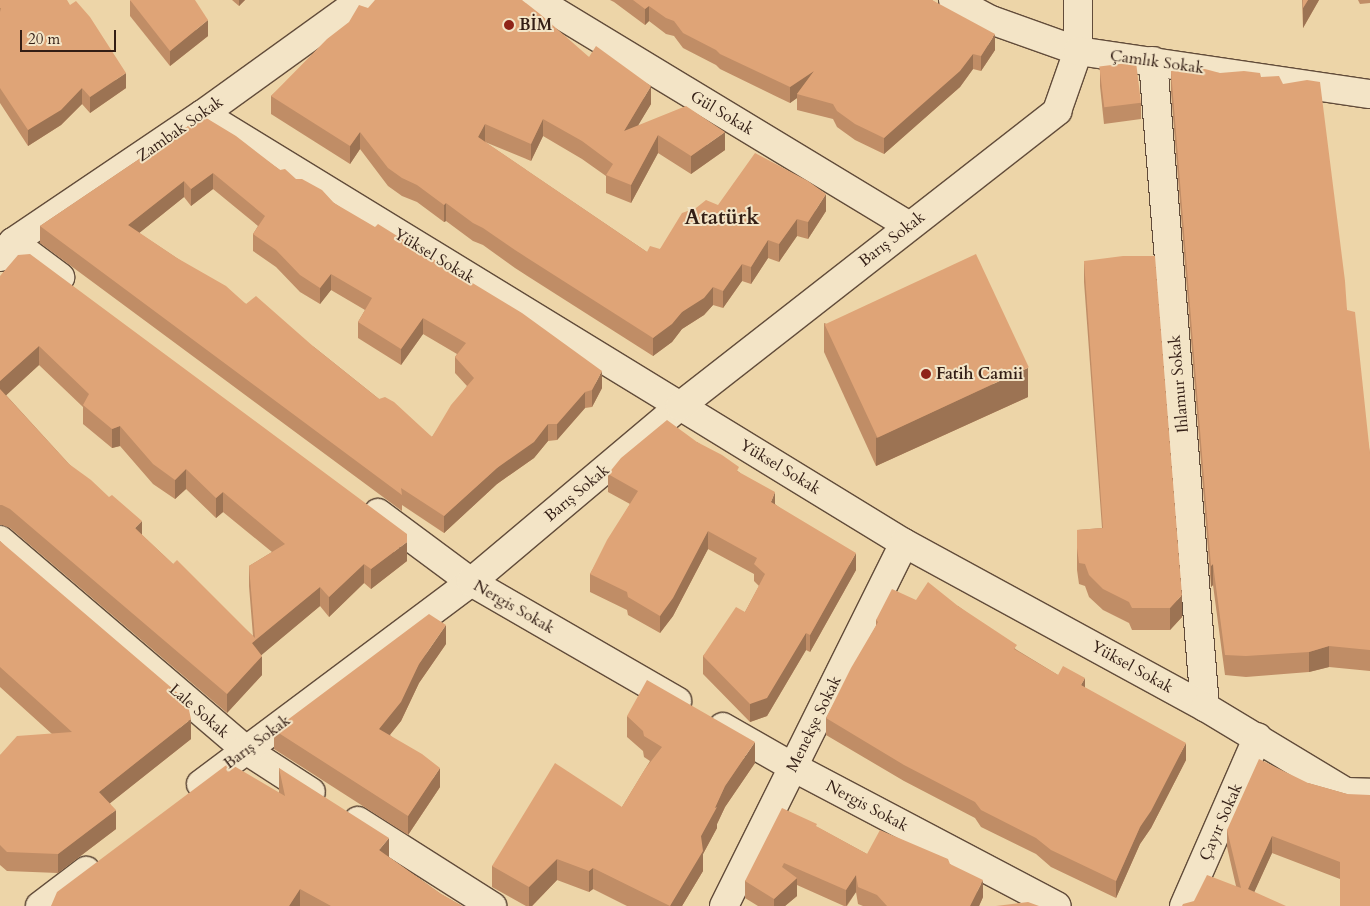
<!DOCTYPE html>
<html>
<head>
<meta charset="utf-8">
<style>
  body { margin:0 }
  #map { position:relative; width:1370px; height:906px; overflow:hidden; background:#edd5a8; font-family:Cardo,serif }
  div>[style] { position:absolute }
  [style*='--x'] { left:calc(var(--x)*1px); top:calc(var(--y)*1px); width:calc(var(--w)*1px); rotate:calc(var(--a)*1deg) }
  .roads { filter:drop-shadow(1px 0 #624c3a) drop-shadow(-1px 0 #624c3a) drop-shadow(0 1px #624c3a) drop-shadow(0 -1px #624c3a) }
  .minor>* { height:28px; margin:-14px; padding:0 14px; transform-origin:14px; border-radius:14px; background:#f3e4c6 }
  .tertiary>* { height:28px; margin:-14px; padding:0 14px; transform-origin:14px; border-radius:14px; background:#f3e4c6 }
  .wall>* { inset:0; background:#c08d66 }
  .shaded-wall>* { inset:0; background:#9c7353 }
  .building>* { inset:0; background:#dfa477; transform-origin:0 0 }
  .dots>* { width:14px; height:14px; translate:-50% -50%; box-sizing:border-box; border:2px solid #f3e4c6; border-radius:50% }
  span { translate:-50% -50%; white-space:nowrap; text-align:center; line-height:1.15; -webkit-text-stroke:4px #f3e4c6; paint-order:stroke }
  .poi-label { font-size:16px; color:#331e15; font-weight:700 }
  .left { translate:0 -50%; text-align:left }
  .street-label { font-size:16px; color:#331e15 }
  .district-label { font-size:21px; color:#331e15; font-weight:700 }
  .scale { position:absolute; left:20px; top:30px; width:96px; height:22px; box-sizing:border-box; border:2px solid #331e15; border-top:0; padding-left:6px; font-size:15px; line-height:18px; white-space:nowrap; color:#331e15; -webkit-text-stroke:4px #f3e4c6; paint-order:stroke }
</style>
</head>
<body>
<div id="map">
  <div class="roads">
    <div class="minor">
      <i style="--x:536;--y:0;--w:435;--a:31.2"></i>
      <i style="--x:953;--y:0;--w:43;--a:27.8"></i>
      <i style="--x:991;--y:20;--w:92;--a:19.6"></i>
      <i style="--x:1078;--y:51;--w:51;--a:-90"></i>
      <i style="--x:1153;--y:61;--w:648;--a:85.4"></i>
      <i style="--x:203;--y:114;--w:822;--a:31.47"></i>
      <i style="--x:904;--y:543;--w:343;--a:28.6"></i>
      <i style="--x:1205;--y:707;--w:165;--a:31.1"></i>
      <i style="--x:1346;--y:792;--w:24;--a:2"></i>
      <i style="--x:13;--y:242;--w:59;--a:36.7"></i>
      <i style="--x:0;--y:257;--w:20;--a:-49"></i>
      <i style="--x:13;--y:242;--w:229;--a:-34"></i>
      <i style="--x:203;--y:114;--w:195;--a:-35.8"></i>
      <i style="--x:378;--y:513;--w:116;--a:36.6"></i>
      <i style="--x:471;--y:582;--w:238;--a:30"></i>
      <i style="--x:0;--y:540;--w:323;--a:40.5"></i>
      <i style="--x:246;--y:750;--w:77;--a:32.9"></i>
      <i style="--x:723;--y:727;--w:81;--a:29.7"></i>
      <i style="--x:793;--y:767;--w:298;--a:27.8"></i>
      <i style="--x:358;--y:821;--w:159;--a:32.4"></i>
      <i style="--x:724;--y:906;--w:405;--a:-63.6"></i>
      <i style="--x:1184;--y:906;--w:184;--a:-66.4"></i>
    </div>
    <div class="tertiary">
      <i style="--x:201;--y:784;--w:337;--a:-36.8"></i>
      <i style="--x:471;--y:582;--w:273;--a:-40.1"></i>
      <i style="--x:680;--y:406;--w:479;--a:-38"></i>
      <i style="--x:1057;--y:111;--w:64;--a:-70.7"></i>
      <i style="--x:1078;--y:51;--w:295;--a:8.4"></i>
      <i style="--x:40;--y:906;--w:58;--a:-37.3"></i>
    </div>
  </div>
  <div class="wall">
    <i style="clip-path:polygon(0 0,126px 88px,90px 113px,82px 104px,61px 125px,28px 146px,0 103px)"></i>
    <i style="clip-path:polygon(130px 0,208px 36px,170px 66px,130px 16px)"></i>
    <i style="clip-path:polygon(232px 0,245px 0,239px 6px)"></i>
    <i style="clip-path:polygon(610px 0,932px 0,995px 50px,981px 71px,973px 69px,960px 87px,884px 154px,855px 140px,837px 127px,833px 119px,797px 110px,797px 98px,790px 103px,720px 69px,716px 65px,683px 48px,674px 36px,666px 34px,649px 21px,645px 25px,614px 2px)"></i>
    <i style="clip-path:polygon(1302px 0,1319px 0,1303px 28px)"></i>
    <i style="clip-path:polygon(1358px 0,1370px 0,1370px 3px,1360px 4px)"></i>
    <i style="clip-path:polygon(368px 8px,589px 57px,651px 104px,638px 125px,725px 150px,691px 174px,658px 153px,631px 203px,606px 193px,606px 176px,582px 159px,543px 136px,531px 161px,485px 142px,647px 252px,660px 249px,718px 205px,826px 211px,808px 239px,797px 236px,779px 262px,768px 258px,751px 284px,742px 281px,723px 308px,713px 305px,704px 315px,682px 329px,672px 342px,653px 356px,515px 268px,483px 245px,473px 241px,446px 221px,444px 222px,417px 202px,402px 196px,388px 186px,360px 149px,350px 164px,271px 114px,271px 96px)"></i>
    <i style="clip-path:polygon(1100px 70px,1141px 103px,1141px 119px,1104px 124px,1100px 86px)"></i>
    <i style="clip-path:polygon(1171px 71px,1220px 73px,1261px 77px,1347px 310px,1370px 454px,1370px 671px,1329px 667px,1309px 672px,1246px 677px,1225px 675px,1213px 585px,1211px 587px,1171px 92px)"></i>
    <i style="clip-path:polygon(evenodd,203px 116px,280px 170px,334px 203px,602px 388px,592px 407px,585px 408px,557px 440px,548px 441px,534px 458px,497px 484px,444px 533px,402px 505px,402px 511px,40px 243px,40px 226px,203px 116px,213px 189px,258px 226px,253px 234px,253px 251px,276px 267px,300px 292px,320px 304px,331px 290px,365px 310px,358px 322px,358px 338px,401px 365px,423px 334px,457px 354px,455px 357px,455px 373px,467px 386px,432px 437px,379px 399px,314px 347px,246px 304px,139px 233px,184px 197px,191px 206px,213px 189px)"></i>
    <i style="clip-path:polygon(1084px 261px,1182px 617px,1170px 630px,1132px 630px,1129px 623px,1103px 610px,1089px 597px,1085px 586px,1079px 584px,1077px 570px,1077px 530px,1102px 528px,1084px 282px)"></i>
    <i style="clip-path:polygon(evenodd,0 276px,407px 561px,371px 589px,364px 583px,329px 617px,320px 606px,261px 655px,262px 675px,227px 713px,10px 528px,2px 525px,0 525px,0 276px,39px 365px,83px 407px,83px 424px,112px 448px,120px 446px,153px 484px,175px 499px,186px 489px,216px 518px,223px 512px,272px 552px,249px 566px,249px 586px,253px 636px,173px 564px,142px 535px,69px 464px,6px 395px,39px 365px)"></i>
    <i style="clip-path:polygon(824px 323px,1028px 397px,876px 466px,824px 352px)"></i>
    <i style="clip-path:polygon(697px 442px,739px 472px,775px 504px,856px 570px,810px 652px,806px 650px,767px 716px,750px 722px,703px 674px,703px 656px,745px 612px,759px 586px,754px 581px,754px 574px,708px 549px,673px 616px,660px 633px,628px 615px,627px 610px,590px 592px,590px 574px,630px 504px,608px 492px,608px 474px)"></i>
    <i style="clip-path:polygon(0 541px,191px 739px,110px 803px,116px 829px,58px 873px,7px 871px,0 865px,0 755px,52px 734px,0 687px)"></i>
    <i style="clip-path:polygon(916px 600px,958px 606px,1017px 650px,1058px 675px,1085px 688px,1186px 760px,1151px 828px,1140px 844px,1116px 898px,1051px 867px,1036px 854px,981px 827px,975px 818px,904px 781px,826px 735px,826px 718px,876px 626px,876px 620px)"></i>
    <i style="clip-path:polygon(446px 644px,419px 683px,401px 721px,390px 735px,440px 787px,408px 835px,274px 749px,274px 730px)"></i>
    <i style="clip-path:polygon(627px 716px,755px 763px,725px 807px,717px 824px,717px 828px,703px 854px,703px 871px,682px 906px,627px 906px,593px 889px,589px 892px,557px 880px,532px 906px,526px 906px,492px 887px,492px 866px,622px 807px,650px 761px,644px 757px,643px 751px,627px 737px)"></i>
    <i style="clip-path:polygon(279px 768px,389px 857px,441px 894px,462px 906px,51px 906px,279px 793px)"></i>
    <i style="clip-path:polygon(1308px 783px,1347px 794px,1340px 879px,1272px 853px,1254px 892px,1194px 901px,1236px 886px,1227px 847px,1227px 830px)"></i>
    <i style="clip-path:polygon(817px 827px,867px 854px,950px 864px,983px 897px,979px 906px,863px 906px,858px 904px,856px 892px,847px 906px,844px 906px,797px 885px,797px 896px,785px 906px,758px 906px,745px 898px,745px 881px)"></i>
  </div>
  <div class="shaded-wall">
    <i style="clip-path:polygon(239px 0,245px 0,239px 6px)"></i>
    <i style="clip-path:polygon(1308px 0,1319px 0,1303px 28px,1303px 8px)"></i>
    <i style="clip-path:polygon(649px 6px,649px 21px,645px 25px,645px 9px)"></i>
    <i style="clip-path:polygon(208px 20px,208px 36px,170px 66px,170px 51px)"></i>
    <i style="clip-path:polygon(995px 34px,995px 50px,981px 71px,981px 56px)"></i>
    <i style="clip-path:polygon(973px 54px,973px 69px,960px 87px,884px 154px,884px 138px)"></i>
    <i style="clip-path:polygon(814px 71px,797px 94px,797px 98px,790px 103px,790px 87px)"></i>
    <i style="clip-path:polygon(126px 73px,126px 88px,90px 113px,90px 97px)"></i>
    <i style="clip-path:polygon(651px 86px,651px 104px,624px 149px,624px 131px)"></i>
    <i style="clip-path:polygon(82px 88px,82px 104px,61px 125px,28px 146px,28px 130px)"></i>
    <i style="clip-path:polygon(543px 119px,543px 136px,531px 161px,531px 144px)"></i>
    <i style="clip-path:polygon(485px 124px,485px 142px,478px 137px)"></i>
    <i style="clip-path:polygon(360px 132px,360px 149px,350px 164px,350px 146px)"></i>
    <i style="clip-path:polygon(725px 132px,725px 150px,691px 174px,691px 156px)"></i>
    <i style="clip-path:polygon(658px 135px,658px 153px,631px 203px,631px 185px)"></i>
    <i style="clip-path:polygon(213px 173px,213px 189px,191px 206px,191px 189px)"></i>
    <i style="clip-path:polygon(184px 181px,184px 197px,128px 242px,128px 225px)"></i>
    <i style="clip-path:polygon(826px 194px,826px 211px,808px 239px,808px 222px)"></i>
    <i style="clip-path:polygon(446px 203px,446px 221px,444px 222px,444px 205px)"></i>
    <i style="clip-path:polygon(797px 219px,797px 236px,779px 262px,779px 244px)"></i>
    <i style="clip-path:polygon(768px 240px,768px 258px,751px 284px,751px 267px)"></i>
    <i style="clip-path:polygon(742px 264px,742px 281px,723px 308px,723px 291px)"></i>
    <i style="clip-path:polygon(331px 274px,331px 290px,320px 304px,320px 288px)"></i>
    <i style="clip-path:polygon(713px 287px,713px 305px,704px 315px,682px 329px,672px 342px,653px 356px,653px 338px,682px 312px)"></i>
    <i style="clip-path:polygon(423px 318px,423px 334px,401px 365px,401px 349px)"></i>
    <i style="clip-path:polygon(39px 346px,39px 365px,0 401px,0 381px)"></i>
    <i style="clip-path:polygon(1028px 368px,1028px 397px,876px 466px,876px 438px)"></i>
    <i style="clip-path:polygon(602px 371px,602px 388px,592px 407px,592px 390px)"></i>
    <i style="clip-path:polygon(585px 392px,585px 408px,557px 440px,557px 424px)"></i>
    <i style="clip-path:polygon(548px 424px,548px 441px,534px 458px,497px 484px,444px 533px,444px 516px,497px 468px)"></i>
    <i style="clip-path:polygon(120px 426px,120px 446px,112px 448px,112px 429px)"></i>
    <i style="clip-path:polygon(186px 469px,186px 489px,175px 499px,175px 480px)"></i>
    <i style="clip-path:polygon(223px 492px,223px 512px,216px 518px,216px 498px)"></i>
    <i style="clip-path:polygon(775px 492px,775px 510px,771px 502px)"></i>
    <i style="clip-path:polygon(142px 521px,142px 540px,135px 528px)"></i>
    <i style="clip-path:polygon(708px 531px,708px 549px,673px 616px,660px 633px,660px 616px)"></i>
    <i style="clip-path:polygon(407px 542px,407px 561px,371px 589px,371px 569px)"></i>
    <i style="clip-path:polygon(856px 553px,856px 570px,810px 652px,810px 635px)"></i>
    <i style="clip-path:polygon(364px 564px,364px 583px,329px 617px,329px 597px)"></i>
    <i style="clip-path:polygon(1213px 564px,1213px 585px,1211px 587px,1211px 566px)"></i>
    <i style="clip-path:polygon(320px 587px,320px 606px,252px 663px,252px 643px)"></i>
    <i style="clip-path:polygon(1182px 595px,1182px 617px,1170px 630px,1170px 608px)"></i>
    <i style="clip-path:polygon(446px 625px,446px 644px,419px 683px,401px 721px,379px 748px,379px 729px,419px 664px)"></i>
    <i style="clip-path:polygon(806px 633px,806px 650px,767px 716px,750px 722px,750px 704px)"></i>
    <i style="clip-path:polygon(1329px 646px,1329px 667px,1309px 672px,1309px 652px)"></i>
    <i style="clip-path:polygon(262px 656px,262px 675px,227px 713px,227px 694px)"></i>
    <i style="clip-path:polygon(1085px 678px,1085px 695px,1081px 685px)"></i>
    <i style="clip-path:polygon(191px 719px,191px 739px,99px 812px,99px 792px)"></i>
    <i style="clip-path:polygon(755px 742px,755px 763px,725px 807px,717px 824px,717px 828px,703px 854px,703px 871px,682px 906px,670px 906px,701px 836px,725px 786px)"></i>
    <i style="clip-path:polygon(1186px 743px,1186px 760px,1151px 828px,1140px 844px,1116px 898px,1116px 881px,1140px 827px)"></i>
    <i style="clip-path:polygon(440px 768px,440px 787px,408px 835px,408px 816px)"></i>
    <i style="clip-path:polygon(116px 810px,116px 829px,58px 873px,58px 854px)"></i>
    <i style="clip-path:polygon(1272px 836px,1272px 853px,1248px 906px,1248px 889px)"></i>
    <i style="clip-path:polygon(389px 838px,389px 859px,379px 850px)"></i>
    <i style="clip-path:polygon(557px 859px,557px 880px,532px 906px,529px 906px,529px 887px)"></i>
    <i style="clip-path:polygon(593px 868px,593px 889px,589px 892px,589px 871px)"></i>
    <i style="clip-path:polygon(856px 875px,856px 892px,846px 906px,846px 890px)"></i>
    <i style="clip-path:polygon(797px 878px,797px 896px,785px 906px,774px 906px,774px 899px)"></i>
    <i style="clip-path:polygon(983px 880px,983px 897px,979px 906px,970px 906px)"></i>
    <i style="clip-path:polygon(300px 889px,300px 906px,289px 906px)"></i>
  </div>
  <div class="building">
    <i style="clip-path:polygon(0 0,67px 0,70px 5px,76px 1px,90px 17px,126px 73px,90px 97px,82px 88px,61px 110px,28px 130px,0 88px,0 12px,1px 8px,0 8px)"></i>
    <i style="clip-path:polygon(130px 0,195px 0,208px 20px,170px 51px)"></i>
    <i style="clip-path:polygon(375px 0,522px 0,540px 14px,589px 57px,596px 46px,651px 86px,624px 131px,686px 106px,725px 132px,691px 156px,658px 135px,631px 185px,606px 175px,613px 164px,582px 141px,543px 119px,531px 144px,485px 124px,478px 137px,647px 252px,650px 246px,660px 249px,682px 213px,696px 208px,706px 200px,718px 205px,755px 153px,808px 181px,826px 194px,808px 222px,797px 219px,779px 244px,768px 240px,751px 267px,742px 264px,723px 291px,713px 287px,704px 298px,682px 312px,672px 324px,653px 338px,515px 250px,483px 228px,473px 223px,446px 203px,444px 205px,417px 185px,402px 178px,388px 168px,360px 132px,350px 146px,271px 96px,327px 39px,349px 22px,359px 5px,368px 8px)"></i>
    <i style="clip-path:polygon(633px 0,932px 0,995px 34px,981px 56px,973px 54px,960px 71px,884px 138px,855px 124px,837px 111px,833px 104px,797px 94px,814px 71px,790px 87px,720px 54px,716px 50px,683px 33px,674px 21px,666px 18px,649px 6px,645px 9px)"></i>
    <i style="clip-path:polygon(1303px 0,1308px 0,1303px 8px)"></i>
    <i style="left:1136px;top:62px;width:41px;height:37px;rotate:83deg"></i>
    <i style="clip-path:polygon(1205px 69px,1220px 73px,1244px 71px,1260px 73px,1261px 77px,1279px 76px,1283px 84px,1307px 80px,1320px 82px,1345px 281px,1347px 310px,1355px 312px,1370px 454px,1370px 650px,1329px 646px,1309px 652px,1246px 656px,1225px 655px,1213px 564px,1211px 566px,1171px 71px)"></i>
    <i style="clip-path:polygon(evenodd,203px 116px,236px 136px,280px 170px,285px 169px,296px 179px,302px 179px,322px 190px,334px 203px,375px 227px,378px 224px,431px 257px,452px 274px,456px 273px,522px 313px,602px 371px,592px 390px,585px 392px,557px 424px,548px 424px,534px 442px,497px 468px,444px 516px,401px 488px,402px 495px,40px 226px,203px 116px,213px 173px,265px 216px,253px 234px,276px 250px,300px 275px,320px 288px,331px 274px,372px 298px,358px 322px,401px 349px,423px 318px,466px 343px,455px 357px,474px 378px,451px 405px,432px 437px,394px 402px,385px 397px,379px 399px,314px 347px,256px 296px,246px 304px,226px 286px,177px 258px,128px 225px,184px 181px,191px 189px,213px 173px)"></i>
    <i style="clip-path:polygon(30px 254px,407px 534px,407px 542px,371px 569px,364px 564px,329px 597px,320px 587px,252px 643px,262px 656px,227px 694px,10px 509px,2px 505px,0 505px,0 389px,69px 464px,91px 480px,109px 497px,112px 495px,142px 521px,135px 528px,173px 564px,177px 560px,255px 638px,249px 566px,285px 544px,223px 492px,216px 498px,186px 469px,175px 480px,153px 464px,120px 426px,112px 429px,83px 405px,89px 394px,39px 346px,0 381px,0 276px,18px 255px)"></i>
    <i style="left:976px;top:254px;width:125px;height:167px;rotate:65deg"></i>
    <i style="clip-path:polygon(1123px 256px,1155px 256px,1182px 595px,1170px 608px,1132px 608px,1129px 602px,1103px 589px,1089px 575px,1085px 564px,1079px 563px,1077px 548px,1077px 530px,1103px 528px,1084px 261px)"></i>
    <i style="clip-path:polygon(667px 420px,697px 442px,722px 455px,739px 467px,737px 471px,775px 492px,771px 502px,856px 553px,810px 635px,806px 633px,767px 698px,750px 704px,703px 656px,736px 607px,745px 612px,765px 574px,754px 564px,757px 558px,708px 531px,673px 598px,660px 616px,628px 597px,627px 592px,590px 574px,607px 540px,638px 491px,608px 474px,621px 458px)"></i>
    <i style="clip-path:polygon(0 541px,187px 701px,191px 719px,99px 792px,116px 810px,58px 854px,7px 852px,0 845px,0 755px,17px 736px,72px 732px,0 667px)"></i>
    <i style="clip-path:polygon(928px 582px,958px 606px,1017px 645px,1014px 649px,1058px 675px,1063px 666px,1085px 678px,1081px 685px,1186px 743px,1151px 811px,1140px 827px,1116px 881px,1051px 850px,1036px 838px,981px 810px,975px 802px,904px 765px,826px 718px,851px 668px,878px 622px,876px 620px,892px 589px,916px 600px)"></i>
    <i style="clip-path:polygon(429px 614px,446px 625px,419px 664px,401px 702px,379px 729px,422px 754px,440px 768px,408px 816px,274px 730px)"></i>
    <i style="clip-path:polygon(647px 680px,755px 742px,725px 786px,715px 808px,717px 807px,701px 836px,703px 851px,670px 906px,593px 868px,589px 871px,557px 859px,529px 887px,492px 866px,555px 763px,622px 807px,645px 769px,662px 747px,644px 736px,643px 731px,627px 716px)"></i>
    <i style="clip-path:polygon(1259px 759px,1308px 783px,1347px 794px,1370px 795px,1370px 906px,1340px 906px,1340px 862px,1272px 836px,1248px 889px,1286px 906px,1182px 906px,1183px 904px,1194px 901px,1207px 875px,1241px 888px,1227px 830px)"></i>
    <i style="clip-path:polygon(229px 763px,285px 796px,279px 768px,389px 838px,379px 850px,441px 894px,462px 906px,331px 906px,300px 889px,289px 906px,51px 906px,57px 892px)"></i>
    <i style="clip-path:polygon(782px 808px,817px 824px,816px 826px,867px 854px,880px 830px,948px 859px,950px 864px,983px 880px,970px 906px,887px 906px,877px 895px,858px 887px,856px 875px,846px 890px,784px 863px,782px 867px,797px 878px,774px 899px,745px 881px)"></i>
    <i style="clip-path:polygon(1028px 902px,1039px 906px,996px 906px)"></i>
  </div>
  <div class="dots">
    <i style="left:509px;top:25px;background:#8f2418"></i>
    <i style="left:926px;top:374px;background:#8f2418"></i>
  </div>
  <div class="poi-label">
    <span class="left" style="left:519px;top:25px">BİM</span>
    <span class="left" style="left:936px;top:374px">Fatih Camii</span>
  </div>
  <div class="street-label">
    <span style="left:1157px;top:62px;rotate:8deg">Çamlık Sokak</span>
    <span style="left:722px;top:113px;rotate:31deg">Gül Sokak</span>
    <span style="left:180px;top:129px;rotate:-35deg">Zambak Sokak</span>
    <span style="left:892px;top:239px;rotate:-38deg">Barış Sokak</span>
    <span style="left:434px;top:256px;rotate:31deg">Yüksel Sokak</span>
    <span style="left:1179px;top:384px;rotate:-95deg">Ihlamur Sokak</span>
    <span style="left:780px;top:467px;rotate:31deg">Yüksel Sokak</span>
    <span style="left:577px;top:493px;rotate:-40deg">Barış Sokak</span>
    <span style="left:514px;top:607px;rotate:30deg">Nergis Sokak</span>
    <span style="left:1132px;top:667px;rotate:29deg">Yüksel Sokak</span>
    <span style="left:199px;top:711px;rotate:41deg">Lale Sokak</span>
    <span style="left:814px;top:724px;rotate:-64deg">Menekşe Sokak</span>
    <span style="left:257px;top:742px;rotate:-37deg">Barış Sokak</span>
    <span style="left:867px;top:806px;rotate:28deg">Nergis Sokak</span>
    <span style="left:1221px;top:822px;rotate:-66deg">Çayır Sokak</span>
  </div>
  <div class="district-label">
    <span style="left:722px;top:218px">Atatürk</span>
  </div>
  <div class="scale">20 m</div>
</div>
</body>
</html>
